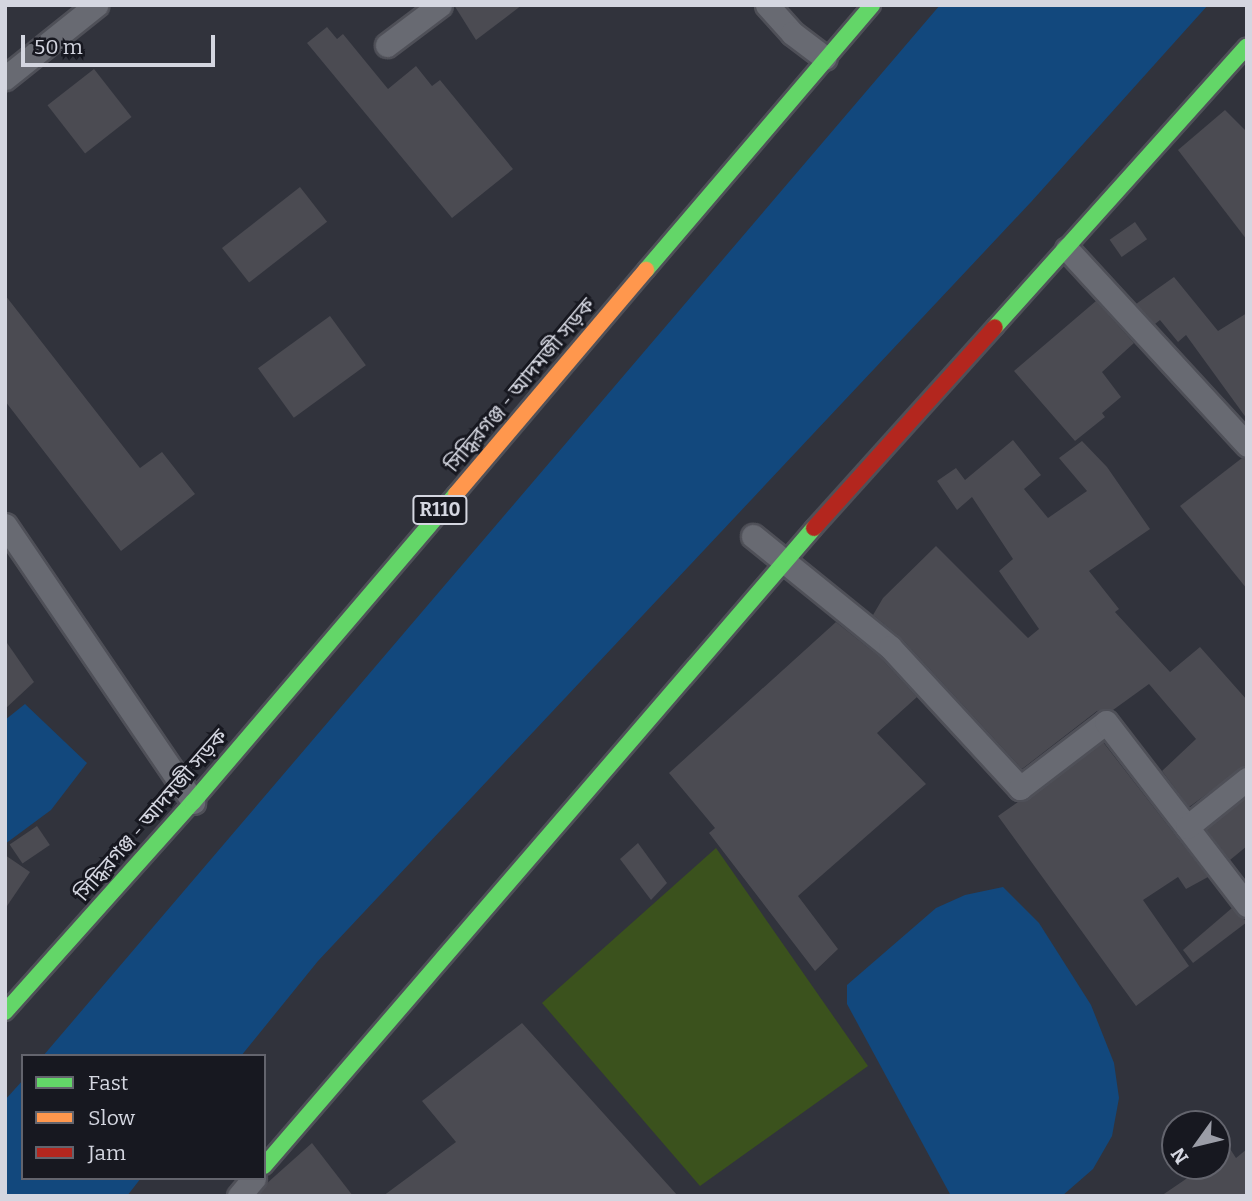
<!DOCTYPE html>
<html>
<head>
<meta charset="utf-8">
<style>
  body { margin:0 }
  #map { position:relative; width:1252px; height:1201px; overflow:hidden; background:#31333c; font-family:Bitter,"Noto Sans Bengali",serif }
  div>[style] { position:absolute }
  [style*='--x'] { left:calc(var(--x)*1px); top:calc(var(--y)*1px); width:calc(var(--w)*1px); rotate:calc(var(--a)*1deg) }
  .green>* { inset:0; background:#3b521d }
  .water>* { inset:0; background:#12487d }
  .building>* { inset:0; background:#4b4b52; transform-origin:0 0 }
  .roads { filter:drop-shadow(2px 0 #4f5058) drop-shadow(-2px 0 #4f5058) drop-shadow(0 2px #4f5058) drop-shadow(0 -2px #4f5058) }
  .street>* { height:23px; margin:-11.5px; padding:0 11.5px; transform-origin:11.5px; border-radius:11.5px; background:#686a72 }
  .fast>* { height:16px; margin:-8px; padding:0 8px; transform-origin:8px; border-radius:8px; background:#63d668 }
  .slow>* { height:16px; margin:-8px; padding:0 8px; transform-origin:8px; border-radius:8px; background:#ff974d }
  .jam>* { height:16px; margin:-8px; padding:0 8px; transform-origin:8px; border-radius:8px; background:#b3261e }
  span { translate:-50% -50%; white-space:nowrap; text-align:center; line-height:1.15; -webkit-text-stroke:6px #171820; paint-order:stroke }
  .shield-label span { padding:2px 5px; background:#171820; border:2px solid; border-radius:5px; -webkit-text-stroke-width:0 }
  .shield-label { font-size:19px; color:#d4d6e0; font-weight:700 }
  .street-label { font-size:21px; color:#d4d6e0 }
  .frame { position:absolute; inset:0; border:7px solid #d4d6e0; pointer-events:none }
  .legend { position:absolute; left:21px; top:1054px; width:245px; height:126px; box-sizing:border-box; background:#171820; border:2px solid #63646d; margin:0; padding:9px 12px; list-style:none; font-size:21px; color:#d4d6e0 }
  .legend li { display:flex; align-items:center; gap:14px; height:35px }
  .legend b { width:35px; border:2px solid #63646d }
  .north { position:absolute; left:1161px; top:1110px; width:70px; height:70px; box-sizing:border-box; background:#171820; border:2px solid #63646d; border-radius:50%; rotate:236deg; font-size:19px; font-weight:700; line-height:28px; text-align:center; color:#d4d6e0 }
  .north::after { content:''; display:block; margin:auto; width:24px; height:32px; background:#9b9da7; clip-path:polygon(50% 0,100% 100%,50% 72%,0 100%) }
  .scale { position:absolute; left:21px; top:35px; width:194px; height:32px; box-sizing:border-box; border:4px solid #d4d6e0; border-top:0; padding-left:9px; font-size:21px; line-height:24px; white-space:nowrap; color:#d4d6e0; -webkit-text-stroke:5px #171820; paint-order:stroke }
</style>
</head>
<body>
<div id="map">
  <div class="green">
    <i style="clip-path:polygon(716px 848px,868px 1066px,700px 1186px,542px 1003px)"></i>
  </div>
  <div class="water">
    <i style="clip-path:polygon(940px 5px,1208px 5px,1031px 202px,318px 961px,241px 1056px,43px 1056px)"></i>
    <i style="clip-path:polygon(25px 704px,87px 763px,51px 810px,5px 844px,5px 720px)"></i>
    <i style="clip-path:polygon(1003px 887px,1039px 923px,1091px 1005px,1114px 1063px,1119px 1098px,1112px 1136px,1093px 1169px,1062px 1196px,951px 1196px,847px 1004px,847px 985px,936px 908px,965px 895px)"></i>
    <i style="clip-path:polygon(23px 1080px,23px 1178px,141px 1178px,127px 1196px,5px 1196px,5px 1100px)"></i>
  </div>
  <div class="building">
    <i style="clip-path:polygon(454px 5px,522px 5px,476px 40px)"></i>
    <i style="clip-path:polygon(327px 27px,337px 39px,343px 34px,388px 89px,416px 66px,432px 86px,440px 80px,513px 169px,452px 218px,307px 43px)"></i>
    <i style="left:94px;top:69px;width:61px;height:59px;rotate:52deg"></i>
    <i style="clip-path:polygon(1225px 110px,1247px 132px,1247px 240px,1178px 150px)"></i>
    <i style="left:300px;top:187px;width:44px;height:99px;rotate:52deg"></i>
    <i style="left:1135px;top:222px;width:21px;height:31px;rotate:55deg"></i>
    <i style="clip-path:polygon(1174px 277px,1218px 331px,1247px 313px,1247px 419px,1186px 335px,1178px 342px,1160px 320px,1155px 324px,1136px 304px)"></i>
    <i style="clip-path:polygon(5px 295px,140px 468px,162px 452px,195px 494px,121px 551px,5px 401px)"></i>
    <i style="clip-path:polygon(1096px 301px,1134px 343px,1102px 372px,1121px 397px,1102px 413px,1105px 417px,1075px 441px,1014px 371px)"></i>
    <i style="left:330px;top:316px;width:61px;height:89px;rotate:54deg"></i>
    <i style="clip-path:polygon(1013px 440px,1041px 475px,1024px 489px,1048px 518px,1087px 491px,1059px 458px,1082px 441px,1107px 467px,1150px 529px,1089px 571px,1119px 609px,1115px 612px,1170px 672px,1200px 647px,1247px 700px,1247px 765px,1189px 807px,1162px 771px,1196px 739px,1149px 684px,1113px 710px,1097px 711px,1022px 769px,900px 637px,873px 615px,883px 598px,936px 546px,1028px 638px,1039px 629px,999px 571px,1013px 559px,972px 497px,957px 510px,937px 481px,956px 468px,965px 480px)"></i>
    <i style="clip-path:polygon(1242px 458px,1247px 459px,1247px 589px,1180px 506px)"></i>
    <i style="clip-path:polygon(836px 622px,880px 657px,917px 697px,877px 733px,926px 784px,798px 896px,838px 949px,815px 971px,709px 833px,715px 828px,669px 773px)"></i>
    <i style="clip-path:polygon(5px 640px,34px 682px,5px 709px)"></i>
    <i style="clip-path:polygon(1103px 742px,1208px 877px,1186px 889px,1178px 877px,1143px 900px,1189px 966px,1136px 1006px,998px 816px)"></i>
    <i style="clip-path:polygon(1247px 797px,1247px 846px,1230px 860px,1206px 829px)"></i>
    <i style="left:37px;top:826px;width:23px;height:33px;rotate:56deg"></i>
    <i style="clip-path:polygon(638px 843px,667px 883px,651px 900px,620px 859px)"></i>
    <i style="clip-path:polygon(5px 855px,30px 872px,5px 909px)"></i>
    <i style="clip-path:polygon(1232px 908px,1247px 922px,1193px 963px,1183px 950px)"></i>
    <i style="clip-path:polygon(522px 1023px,678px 1196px,383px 1196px,456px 1142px,422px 1101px)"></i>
    <i style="clip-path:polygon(1217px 1129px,1236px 1158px,1247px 1149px,1247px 1196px,1161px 1196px,1205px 1166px,1217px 1166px)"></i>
    <i style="clip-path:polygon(312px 1143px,353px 1196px,257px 1196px,266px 1184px)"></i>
  </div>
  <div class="roads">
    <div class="street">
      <i style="--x:767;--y:5;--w:38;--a:48"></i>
      <i style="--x:792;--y:33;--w:41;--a:37.1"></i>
      <i style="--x:387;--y:45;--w:66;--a:-37"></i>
      <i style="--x:5;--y:78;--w:117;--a:-38.7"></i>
      <i style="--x:1067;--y:249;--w:266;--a:47.4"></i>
      <i style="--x:5;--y:525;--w:335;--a:55.8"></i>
      <i style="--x:753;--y:536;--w:176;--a:39"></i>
      <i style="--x:890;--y:647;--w:192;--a:47.3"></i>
      <i style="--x:1020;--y:788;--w:108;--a:-37.5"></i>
      <i style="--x:1106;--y:722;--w:231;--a:52.4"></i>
      <i style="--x:1187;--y:827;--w:77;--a:-38.7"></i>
      <i style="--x:239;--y:1196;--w:23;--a:-50"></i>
    </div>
    <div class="fast">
      <i style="--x:646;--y:270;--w:348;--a:-49.5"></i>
      <i style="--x:995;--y:327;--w:377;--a:-48.1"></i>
      <i style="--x:5;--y:1012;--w:282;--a:-48.2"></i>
      <i style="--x:193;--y:802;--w:405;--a:-49.5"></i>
      <i style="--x:264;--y:1166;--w:842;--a:-49.24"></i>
    </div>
    <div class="slow">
      <i style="--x:456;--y:494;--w:294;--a:-49.7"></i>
    </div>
    <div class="jam">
      <i style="--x:814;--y:528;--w:270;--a:-48"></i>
    </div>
  </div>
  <div class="shield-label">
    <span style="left:440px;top:510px">R110</span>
  </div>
  <div class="street-label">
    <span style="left:520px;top:385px;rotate:-50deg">সিদ্ধিরগঞ্জ - আদমজী সড়ক</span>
    <span style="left:151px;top:815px;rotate:-49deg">সিদ্ধিরগঞ্জ - আদমজী সড়ক</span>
  </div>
  <div class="frame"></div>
  <ul class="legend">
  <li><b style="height:9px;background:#63d668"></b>Fast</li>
  <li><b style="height:9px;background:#ff974d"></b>Slow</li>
  <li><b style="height:9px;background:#b3261e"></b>Jam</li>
  </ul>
  <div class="north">N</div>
  <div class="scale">50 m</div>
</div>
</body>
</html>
